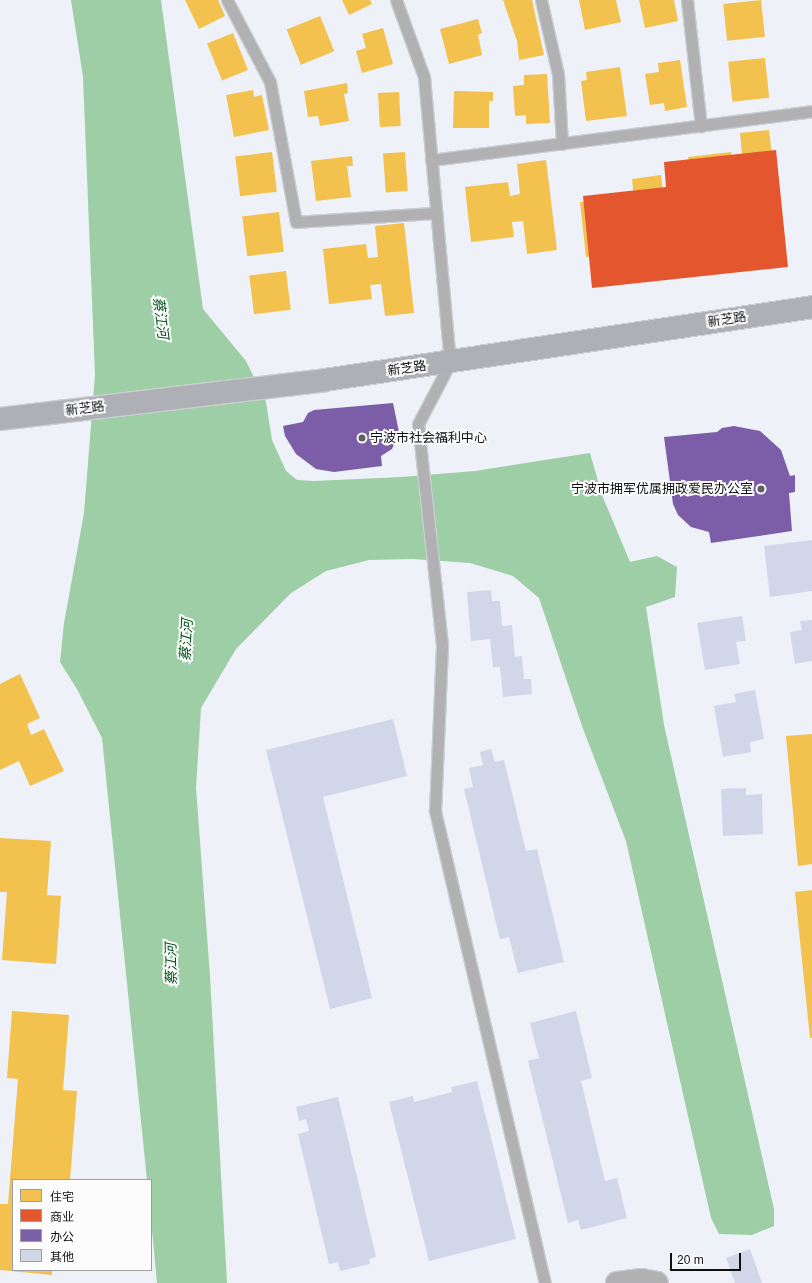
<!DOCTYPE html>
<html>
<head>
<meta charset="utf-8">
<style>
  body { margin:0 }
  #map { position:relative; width:812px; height:1283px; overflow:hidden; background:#eef1f8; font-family:Helvetica,"Noto Sans SC",sans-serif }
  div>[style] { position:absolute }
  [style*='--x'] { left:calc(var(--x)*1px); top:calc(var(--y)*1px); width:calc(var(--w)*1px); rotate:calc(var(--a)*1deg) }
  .water>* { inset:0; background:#9ecea5 }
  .homes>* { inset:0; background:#f2c14e; transform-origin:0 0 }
  .shops>* { inset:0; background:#e4572e }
  .offices>* { inset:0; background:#7b5ea7 }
  .building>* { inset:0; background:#d1d7e9 }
  .roads { filter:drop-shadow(1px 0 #cbced3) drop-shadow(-1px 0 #cbced3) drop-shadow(0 1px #cbced3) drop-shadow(0 -1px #cbced3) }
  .lane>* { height:11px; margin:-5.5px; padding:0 5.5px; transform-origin:5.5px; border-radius:5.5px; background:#b1b1b4 }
  .street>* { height:22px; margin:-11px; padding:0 11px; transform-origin:11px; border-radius:11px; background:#b1b1b4 }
  .secondary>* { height:22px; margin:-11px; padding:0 11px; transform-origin:11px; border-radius:11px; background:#afb0b5 }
  .dots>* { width:11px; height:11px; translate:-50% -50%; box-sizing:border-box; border:2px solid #fcfcfc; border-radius:50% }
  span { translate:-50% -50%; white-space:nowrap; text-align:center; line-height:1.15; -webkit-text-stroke:4px #fcfcfc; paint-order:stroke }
  .street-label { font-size:13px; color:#0e1014 }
  .poi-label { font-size:13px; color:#0e1014 }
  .left { translate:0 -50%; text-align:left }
  .right { translate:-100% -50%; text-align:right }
  .water-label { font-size:14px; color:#005017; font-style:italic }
  .legend { position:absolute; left:12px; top:1179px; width:140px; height:92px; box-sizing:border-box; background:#fcfcfc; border:1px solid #9d9e9f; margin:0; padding:5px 7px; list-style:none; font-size:12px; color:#0e1014 }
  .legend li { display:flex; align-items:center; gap:8px; height:20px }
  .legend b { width:20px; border:1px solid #9d9e9f }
  .scale { position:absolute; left:670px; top:1253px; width:71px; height:18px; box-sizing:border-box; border:2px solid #0e1014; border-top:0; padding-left:5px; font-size:12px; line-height:14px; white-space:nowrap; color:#0e1014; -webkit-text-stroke:3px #fcfcfc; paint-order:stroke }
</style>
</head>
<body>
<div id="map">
  <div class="water">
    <i style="clip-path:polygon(71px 0,161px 0,203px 309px,246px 361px,266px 402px,272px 440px,286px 471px,297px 480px,314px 481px,401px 477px,475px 471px,590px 453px,602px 495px,630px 562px,657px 556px,677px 567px,675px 597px,646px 607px,664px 725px,774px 1209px,774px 1226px,752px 1235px,719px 1234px,711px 1218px,626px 841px,582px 726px,539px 598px,513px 576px,470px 563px,413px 559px,369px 560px,326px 571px,291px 593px,236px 649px,201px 708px,196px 788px,210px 976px,227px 1283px,157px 1283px,151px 1219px,151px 1180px,147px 1180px,102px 738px,78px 691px,60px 662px,64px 623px,84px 513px,95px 375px,83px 77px)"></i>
  </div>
  <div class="homes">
    <i style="clip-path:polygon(185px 0,218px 0,225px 16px,199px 29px)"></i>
    <i style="clip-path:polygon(342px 0,370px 0,372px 4px,349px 15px)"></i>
    <i style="clip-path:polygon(503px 0,532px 0,544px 55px,519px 60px,517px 41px)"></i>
    <i style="clip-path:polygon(579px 0,616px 0,621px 22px,585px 30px)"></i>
    <i style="clip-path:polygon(639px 0,674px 0,678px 21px,645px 28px)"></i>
    <i style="left:761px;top:0;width:37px;height:38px;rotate:84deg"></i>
    <i style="left:320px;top:16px;width:38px;height:36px;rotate:68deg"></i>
    <i style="clip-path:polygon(478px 19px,482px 33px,478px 35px,482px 55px,449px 64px,440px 29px)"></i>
    <i style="clip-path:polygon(383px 28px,393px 64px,362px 73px,356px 51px,366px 48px,362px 34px)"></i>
    <i style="left:233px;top:33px;width:40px;height:28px;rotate:68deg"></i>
    <i style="left:765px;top:58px;width:40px;height:37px;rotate:84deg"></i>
    <i style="clip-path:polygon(680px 60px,687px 107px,665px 111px,664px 103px,650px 105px,645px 74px,659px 72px,658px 63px)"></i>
    <i style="clip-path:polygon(620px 67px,627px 116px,586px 121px,581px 81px,587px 80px,586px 72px)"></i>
    <i style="clip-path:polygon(547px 74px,550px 123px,526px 124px,526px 115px,515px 116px,513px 86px,524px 85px,524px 75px)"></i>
    <i style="clip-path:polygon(347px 83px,348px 93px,344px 94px,349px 121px,320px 126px,318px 116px,308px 117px,304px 91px)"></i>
    <i style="clip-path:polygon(253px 90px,254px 97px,262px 95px,269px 130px,234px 137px,226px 95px)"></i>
    <i style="clip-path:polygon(454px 91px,493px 92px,493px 101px,489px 101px,489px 128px,453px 128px)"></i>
    <i style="left:399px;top:92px;width:34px;height:21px;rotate:87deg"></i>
    <i style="clip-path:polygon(769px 130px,780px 220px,749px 224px,746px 191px,735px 192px,737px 207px,694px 212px,688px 157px,731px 152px,733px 166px,743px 165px,740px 133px)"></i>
    <i style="left:272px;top:152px;width:40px;height:37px;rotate:83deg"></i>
    <i style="left:405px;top:152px;width:39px;height:22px;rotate:86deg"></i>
    <i style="clip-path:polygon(352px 156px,353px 166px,347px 166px,351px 197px,316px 201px,311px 161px)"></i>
    <i style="clip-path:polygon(546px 160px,557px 250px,527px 254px,523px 221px,512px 222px,514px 237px,471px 242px,465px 187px,508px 182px,510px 196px,520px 194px,517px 164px)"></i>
    <i style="clip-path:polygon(661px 175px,672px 265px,641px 269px,638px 236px,627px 237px,629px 252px,586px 257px,580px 202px,623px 197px,625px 211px,635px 209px,632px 179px)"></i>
    <i style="left:279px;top:212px;width:40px;height:37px;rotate:83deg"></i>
    <i style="clip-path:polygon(404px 223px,414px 313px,385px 316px,381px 284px,370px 285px,372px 299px,329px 304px,323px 249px,366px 244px,368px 258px,378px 257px,375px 226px)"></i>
    <i style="left:286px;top:271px;width:39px;height:37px;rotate:83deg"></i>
    <i style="clip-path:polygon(20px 674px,40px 718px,27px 724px,31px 735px,44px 729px,64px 771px,30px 786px,19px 761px,0 770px,0 684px)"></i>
    <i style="clip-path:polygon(812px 734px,812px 864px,798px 866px,786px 736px)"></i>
    <i style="clip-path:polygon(0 838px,51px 841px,47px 895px,61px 896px,56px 964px,2px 960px,7px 892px,0 892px)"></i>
    <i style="clip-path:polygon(812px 890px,812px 1038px,810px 1038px,795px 892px)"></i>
    <i style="clip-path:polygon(12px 1011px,69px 1015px,63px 1090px,77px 1091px,70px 1180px,13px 1180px,13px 1270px,52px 1270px,52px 1275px,0 1270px,0 1204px,8px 1204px,18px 1079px,7px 1078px)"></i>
  </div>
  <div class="shops">
    <i style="clip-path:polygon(776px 150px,788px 267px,592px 288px,583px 196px,666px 187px,664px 162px)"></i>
  </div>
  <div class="offices">
    <i style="clip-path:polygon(393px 403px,399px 432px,392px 449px,381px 456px,382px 466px,334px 472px,316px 469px,296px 454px,285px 436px,283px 426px,303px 422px,308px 413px,314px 410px)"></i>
    <i style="clip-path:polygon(734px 426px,760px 431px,781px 450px,790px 476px,795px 475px,795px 492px,789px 493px,792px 531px,711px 543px,709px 532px,691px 527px,678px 515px,673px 504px,664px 437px,717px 432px,722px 428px)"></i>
  </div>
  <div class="building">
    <i style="clip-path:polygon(812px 540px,812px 591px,770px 597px,764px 546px)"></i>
    <i style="clip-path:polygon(491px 590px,492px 601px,500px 601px,502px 626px,512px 625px,515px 657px,522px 656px,524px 679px,531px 679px,532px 694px,503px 697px,500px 667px,493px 667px,490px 639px,471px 641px,467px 592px)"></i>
    <i style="clip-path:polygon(742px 616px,746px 641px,736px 642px,740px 664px,705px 670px,697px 623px)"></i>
    <i style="clip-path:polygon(812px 620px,812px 661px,795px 664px,790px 632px,802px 630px,800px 621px)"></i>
    <i style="clip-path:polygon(755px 690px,764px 739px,750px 742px,751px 752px,723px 757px,714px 706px,736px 702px,734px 694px)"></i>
    <i style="clip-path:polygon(393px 719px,407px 776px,323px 797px,372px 998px,330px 1009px,266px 750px)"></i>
    <i style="clip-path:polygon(491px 749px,495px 762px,504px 760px,526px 851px,537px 849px,564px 962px,518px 973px,509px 937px,500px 939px,464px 789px,473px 787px,469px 768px,483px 765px,480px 752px)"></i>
    <i style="clip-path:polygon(746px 788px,746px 795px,762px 794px,763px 834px,723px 836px,721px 789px)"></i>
    <i style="clip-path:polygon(576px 1011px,592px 1078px,581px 1081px,605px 1181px,617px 1178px,627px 1218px,581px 1230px,578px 1220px,568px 1223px,528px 1061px,539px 1058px,530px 1023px)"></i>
    <i style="clip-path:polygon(477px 1081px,516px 1239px,429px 1261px,389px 1102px,413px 1096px,414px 1102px,452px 1092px,451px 1087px)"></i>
    <i style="clip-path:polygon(338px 1097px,376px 1257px,369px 1259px,370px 1264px,340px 1271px,338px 1262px,329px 1264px,298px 1134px,309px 1131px,306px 1119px,299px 1121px,296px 1107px)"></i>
    <i style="clip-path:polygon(750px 1249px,762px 1283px,735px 1283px,726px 1258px)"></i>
  </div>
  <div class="roads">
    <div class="lane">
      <i style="--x:227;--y:0;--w:93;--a:62.3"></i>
      <i style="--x:270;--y:82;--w:142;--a:79.5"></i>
      <i style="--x:296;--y:222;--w:140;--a:-3.7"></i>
      <i style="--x:396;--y:0;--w:82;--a:70"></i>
      <i style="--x:424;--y:77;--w:287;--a:84.8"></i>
      <i style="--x:450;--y:363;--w:69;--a:117.7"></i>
      <i style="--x:418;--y:424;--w:223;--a:83.8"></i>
      <i style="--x:442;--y:646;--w:165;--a:92.4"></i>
      <i style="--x:435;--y:811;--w:485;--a:76.9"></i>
      <i style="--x:541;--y:0;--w:76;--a:77.1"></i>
      <i style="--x:558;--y:74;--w:70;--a:86.7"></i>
      <i style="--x:687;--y:0;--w:127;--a:83.7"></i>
      <i style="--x:431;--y:160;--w:384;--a:-7.3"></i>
    </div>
    <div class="street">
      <i style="--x:617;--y:1283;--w:25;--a:-7"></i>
      <i style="--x:642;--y:1280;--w:15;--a:11"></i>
    </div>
    <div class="secondary">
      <i style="--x:0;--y:419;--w:327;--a:-6.8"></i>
      <i style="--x:325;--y:380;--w:492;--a:-8.5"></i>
    </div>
  </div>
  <div class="dots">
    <i style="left:362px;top:438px;background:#5c5f64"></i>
    <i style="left:761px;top:489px;background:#5c5f64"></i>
  </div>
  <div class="street-label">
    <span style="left:727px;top:320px;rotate:-9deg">新芝路</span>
    <span style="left:407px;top:369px;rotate:-8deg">新芝路</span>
    <span style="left:85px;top:409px;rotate:-7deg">新芝路</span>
  </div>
  <div class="poi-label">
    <span class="left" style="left:370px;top:438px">宁波市社会福利中心</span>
    <span class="right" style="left:753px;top:489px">宁波市拥军优属拥政爱民办公室</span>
  </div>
  <div class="water-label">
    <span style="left:161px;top:318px;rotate:83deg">蔡江河</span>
    <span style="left:186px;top:640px;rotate:-87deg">蔡江河</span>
    <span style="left:171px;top:964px;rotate:-91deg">蔡江河</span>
  </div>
  <ul class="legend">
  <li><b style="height:11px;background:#f2c14e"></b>住宅</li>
  <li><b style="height:11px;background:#e4572e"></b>商业</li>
  <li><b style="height:11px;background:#7b5ea7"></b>办公</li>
  <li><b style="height:11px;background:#d1d7e9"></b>其他</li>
  </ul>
  <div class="scale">20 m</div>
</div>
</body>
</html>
